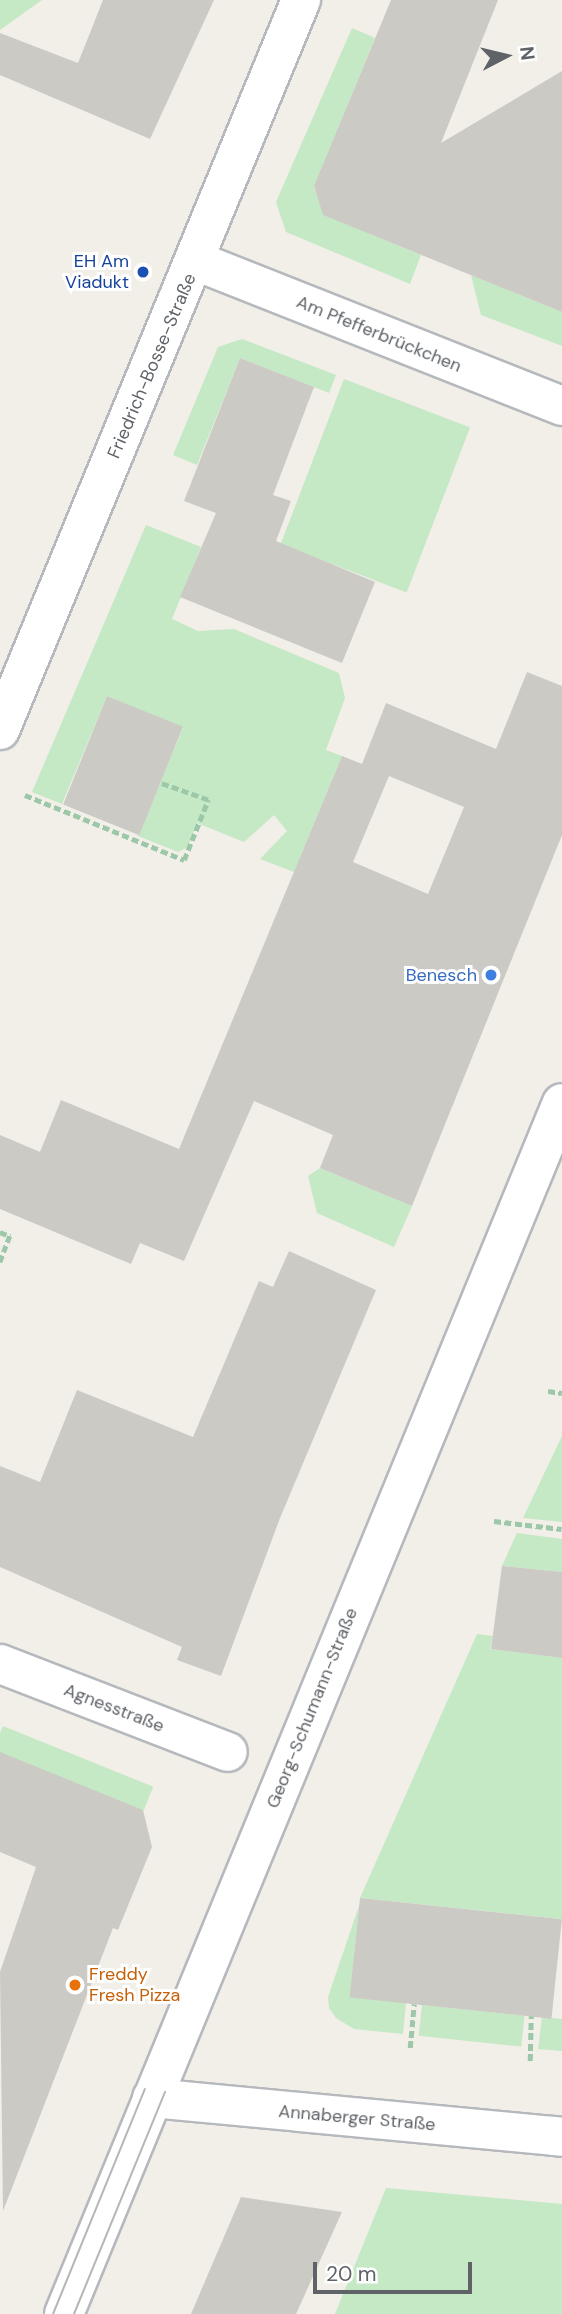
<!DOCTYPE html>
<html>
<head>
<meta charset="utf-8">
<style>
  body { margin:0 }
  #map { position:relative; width:562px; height:2314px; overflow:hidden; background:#f1efe8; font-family:"DM Sans",sans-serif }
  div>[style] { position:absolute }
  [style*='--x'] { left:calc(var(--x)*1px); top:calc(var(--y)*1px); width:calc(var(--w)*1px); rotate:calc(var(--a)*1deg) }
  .green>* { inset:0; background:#c5e8c5; transform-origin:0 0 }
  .building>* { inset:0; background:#cccac5; transform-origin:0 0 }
  .path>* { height:4.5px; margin-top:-2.25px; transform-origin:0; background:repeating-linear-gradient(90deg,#9cc7a9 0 7px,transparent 0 10.5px) }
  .roads { filter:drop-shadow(2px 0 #b5b8bc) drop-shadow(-2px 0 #b5b8bc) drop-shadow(0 2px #b5b8bc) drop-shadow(0 -2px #b5b8bc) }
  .street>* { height:38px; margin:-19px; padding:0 19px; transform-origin:19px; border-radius:19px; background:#fff }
  .secondary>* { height:38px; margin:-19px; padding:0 19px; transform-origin:19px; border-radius:19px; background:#fff }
  .tram>* { height:2px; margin:-1px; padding:0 1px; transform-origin:1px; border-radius:1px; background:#b6b7b8 }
  .dots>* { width:19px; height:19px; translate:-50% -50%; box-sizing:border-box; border:4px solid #fff; border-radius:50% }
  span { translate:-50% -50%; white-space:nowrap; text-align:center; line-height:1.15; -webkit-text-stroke:6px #fff; paint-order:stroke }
  .transit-label { font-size:18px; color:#164399 }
  .right { translate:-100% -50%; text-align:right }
  .street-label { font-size:18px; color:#5f6368 }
  .shop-label { font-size:18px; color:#366cbe }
  .food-label { font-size:18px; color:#c56008 }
  .left { translate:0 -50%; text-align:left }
  .north { position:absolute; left:471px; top:21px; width:70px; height:70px; -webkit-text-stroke:5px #fff; paint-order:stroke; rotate:83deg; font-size:19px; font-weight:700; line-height:28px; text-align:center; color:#5f6368 }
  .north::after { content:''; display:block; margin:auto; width:24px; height:32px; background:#5f6368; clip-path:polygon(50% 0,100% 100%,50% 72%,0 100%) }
  .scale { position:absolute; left:313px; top:2262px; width:159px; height:32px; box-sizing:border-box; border:4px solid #5f6368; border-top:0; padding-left:9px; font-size:21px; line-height:24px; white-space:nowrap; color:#5f6368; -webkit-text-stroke:5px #fff; paint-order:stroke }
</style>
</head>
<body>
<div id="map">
  <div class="green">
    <i style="clip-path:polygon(0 0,42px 0,0 30px)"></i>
    <i style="clip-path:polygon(352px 28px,375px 38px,314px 187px,324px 215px,421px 255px,410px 284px,286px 232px,276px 202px)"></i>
    <i style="clip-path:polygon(471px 275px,562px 312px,562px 346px,481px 315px)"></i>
    <i style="clip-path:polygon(242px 339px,336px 375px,329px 393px,240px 358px,197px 465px,173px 455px,218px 347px)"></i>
    <i style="left:344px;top:379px;width:135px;height:177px;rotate:21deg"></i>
    <i style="clip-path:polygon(146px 525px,201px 547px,172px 619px,198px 631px,234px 629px,339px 673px,345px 698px,326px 750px,342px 756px,294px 872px,260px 859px,287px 831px,274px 815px,244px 842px,197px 823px,188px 847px,178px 852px,138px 836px,183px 728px,107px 696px,62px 804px,32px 792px)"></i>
    <i style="clip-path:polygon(320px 1168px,412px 1206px,394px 1247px,317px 1213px,308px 1176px)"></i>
    <i style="clip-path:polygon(562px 1436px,562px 1522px,523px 1518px)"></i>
    <i style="clip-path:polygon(517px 1533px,562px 1539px,562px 1572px,502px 1566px)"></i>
    <i style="clip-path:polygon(477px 1634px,493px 1636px,490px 1649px,562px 1658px,562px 1919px,360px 1898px)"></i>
    <i style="left:3px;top:1726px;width:162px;height:26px;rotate:22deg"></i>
    <i style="clip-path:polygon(359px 1906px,350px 1997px,406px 2003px,403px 2034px,354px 2029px,336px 2018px,329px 2008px,328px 1997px)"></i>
    <i style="left:422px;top:2005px;width:103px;height:31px;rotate:6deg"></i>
    <i style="clip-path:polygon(542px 2017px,562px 2019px,562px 2051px,538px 2049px)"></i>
    <i style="clip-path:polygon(386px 2188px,562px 2204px,562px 2314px,335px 2314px)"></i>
  </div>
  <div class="building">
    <i style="clip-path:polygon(103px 0,214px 0,150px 139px,0 75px,0 33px,78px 63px)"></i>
    <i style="clip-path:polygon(391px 0,498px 0,441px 143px,562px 71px,562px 312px,323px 215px,314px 186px)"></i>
    <i style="clip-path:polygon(240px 358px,314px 387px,273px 495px,291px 501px,276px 541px,375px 582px,342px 663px,180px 597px,216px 513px,184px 501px)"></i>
    <i style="clip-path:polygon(evenodd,527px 672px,562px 686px,562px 835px,412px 1206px,320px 1168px,333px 1135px,254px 1101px,184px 1261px,140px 1243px,131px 1264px,0 1209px,0 1135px,40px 1152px,61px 1100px,179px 1149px,342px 756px,362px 764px,386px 703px,496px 749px,527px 672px,389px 776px,464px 807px,428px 894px,353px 862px,389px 776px)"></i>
    <i style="left:107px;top:696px;width:82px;height:117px;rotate:22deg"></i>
    <i style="clip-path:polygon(289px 1251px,376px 1290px,280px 1518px,221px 1676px,177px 1660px,182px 1647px,0 1567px,0 1466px,40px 1482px,77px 1390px,193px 1437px,259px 1281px,273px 1287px)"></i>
    <i style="clip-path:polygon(502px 1566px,562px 1572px,562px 1658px,491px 1649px)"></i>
    <i style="clip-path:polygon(0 1752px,143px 1810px,152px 1847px,118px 1930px,113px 1928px,3px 2211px,0 1972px,36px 1867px,0 1852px)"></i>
    <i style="left:360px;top:1898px;width:203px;height:100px;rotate:6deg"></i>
    <i style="clip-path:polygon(241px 2197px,342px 2212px,296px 2314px,191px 2314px)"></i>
  </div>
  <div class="path">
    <i style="--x:25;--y:795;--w:172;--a:22.2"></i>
    <i style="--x:184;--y:860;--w:65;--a:-68.2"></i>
    <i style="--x:208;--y:800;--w:51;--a:-160.5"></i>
    <i style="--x:0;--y:1232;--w:11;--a:22"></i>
    <i style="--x:10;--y:1236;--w:28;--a:111"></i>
    <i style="--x:548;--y:1391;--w:14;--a:8"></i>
    <i style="--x:494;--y:1521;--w:68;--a:6.7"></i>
    <i style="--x:410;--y:2048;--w:44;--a:-84.8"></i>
    <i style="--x:530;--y:2061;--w:45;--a:-88.7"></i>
  </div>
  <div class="roads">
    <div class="street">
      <i style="--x:196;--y:261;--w:394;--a:21.6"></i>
      <i style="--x:0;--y:730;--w:790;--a:-67.59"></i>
      <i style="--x:0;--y:1664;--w:244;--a:21.1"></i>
      <i style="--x:152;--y:2098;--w:412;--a:5.4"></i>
    </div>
    <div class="secondary">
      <i style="--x:64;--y:2314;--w:1309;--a:-67.65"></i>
    </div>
  </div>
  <div class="tram">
    <i style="--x:53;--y:2314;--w:243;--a:-67.8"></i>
    <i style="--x:74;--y:2314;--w:240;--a:-67.7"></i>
  </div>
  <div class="dots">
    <i style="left:143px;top:272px;background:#1a4fb4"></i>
    <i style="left:491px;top:975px;background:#3f7fe0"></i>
    <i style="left:75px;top:1985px;background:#e8710a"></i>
  </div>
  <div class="transit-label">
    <span class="right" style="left:129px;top:272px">EH Am<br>Viadukt</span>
  </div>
  <div class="street-label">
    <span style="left:379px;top:334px;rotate:22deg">Am Pfefferbrückchen</span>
    <span style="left:152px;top:366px;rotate:-67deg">Friedrich-Bosse-Straße</span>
    <span style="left:114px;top:1708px;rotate:21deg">Agnesstraße</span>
    <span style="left:312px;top:1708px;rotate:-68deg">Georg-Schumann-Straße</span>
    <span style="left:357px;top:2118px;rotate:5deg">Annaberger Straße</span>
  </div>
  <div class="shop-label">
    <span class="right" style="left:477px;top:975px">Benesch</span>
  </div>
  <div class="food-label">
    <span class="left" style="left:89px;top:1985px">Freddy<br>Fresh Pizza</span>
  </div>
  <div class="north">N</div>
  <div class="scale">20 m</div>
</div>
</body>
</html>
